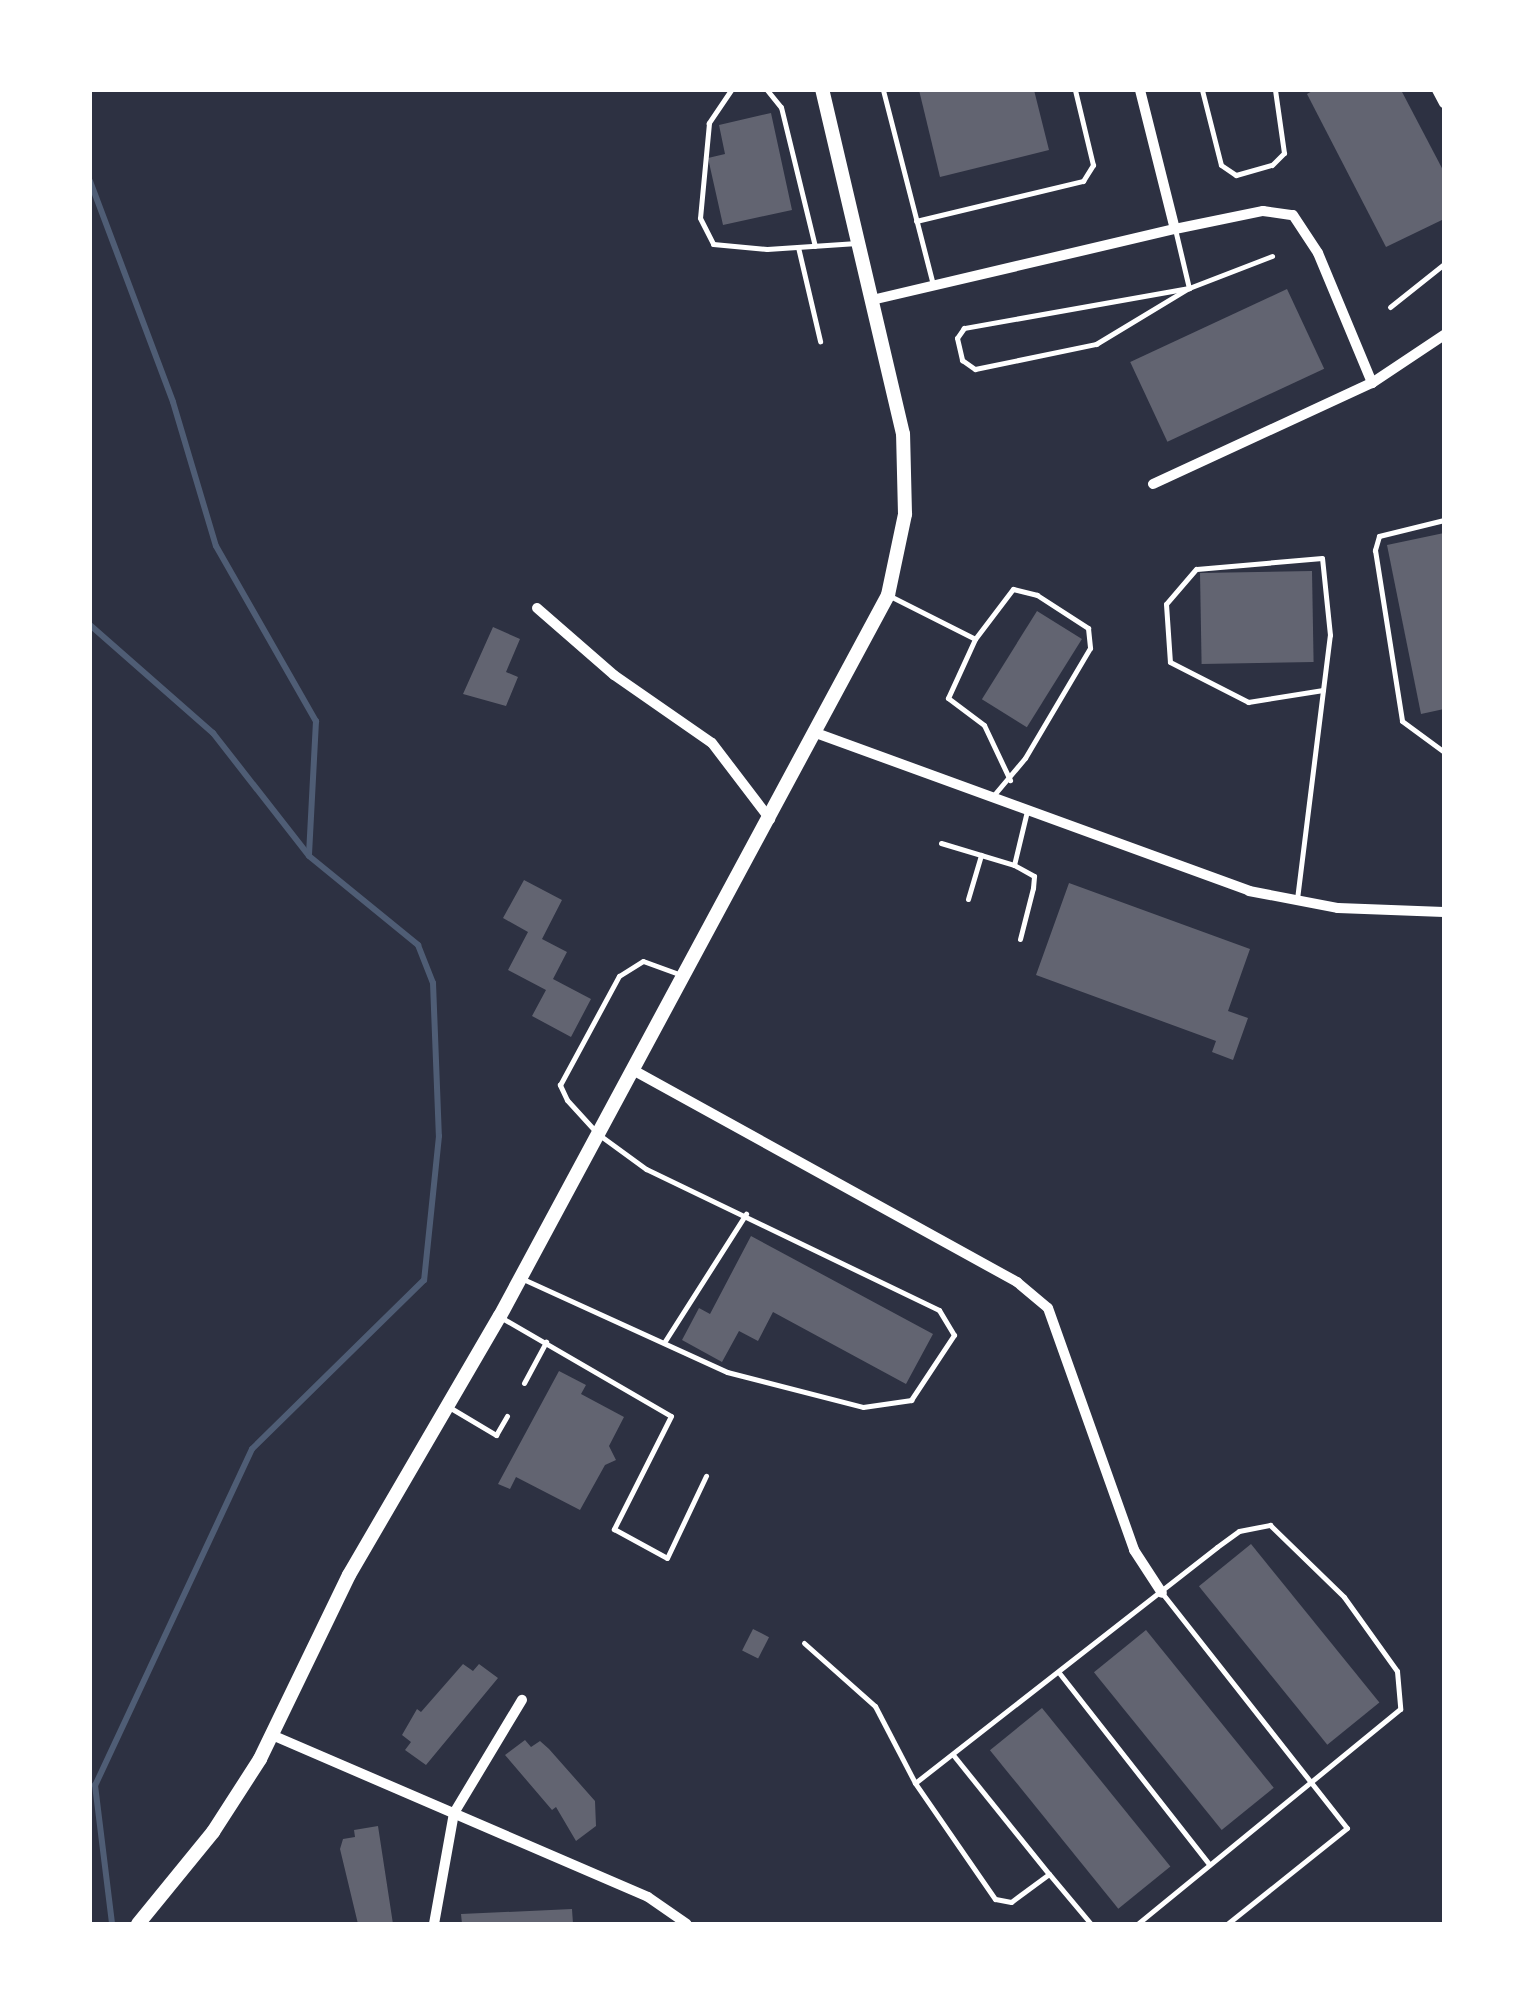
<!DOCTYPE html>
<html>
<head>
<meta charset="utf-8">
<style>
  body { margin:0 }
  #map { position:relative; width:1534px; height:2014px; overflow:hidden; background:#2d3142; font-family:Bitter,serif }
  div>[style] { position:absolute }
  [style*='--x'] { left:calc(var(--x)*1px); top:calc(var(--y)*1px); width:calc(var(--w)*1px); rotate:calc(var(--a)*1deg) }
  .stream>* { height:6px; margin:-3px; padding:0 3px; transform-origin:3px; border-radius:3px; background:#4f5d75 }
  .building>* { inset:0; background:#626471; transform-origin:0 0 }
  .service>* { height:5px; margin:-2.5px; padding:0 2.5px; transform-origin:2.5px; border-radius:2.5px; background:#fff }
  .minor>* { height:10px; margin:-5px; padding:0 5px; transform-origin:5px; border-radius:5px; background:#fff }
  .tertiary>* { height:14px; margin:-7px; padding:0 7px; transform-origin:7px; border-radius:7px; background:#fff }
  span { translate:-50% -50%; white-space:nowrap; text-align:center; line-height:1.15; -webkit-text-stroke:9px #fff; paint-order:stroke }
  .frame { position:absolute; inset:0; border:92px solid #fff; pointer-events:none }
</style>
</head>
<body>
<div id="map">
  <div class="stream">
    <i style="--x:90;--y:181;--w:236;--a:69.4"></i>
    <i style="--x:173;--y:402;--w:150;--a:73.4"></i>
    <i style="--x:216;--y:546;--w:202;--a:60.3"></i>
    <i style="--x:316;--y:721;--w:134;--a:93"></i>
    <i style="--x:90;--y:625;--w:164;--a:41.3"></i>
    <i style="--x:213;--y:733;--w:156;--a:52"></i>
    <i style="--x:309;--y:856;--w:141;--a:39.2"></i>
    <i style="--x:418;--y:945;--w:41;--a:68.5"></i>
    <i style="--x:433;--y:983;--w:153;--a:87.8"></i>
    <i style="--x:439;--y:1136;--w:145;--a:95.9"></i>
    <i style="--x:424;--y:1280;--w:241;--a:135.5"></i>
    <i style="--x:252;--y:1449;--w:371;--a:115"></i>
    <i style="--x:95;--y:1785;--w:140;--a:83"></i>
  </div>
  <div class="building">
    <i style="clip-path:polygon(919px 90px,1034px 90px,1049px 150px,940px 177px)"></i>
    <i style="clip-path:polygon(1314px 90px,1401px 90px,1444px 172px,1444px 219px,1386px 247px,1307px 94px)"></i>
    <i style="clip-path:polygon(771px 113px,792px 210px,723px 225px,708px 158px,725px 154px,719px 125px)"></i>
    <i style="left:1287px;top:289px;width:88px;height:173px;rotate:65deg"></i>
    <i style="clip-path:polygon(1444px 533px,1444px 709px,1421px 714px,1387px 545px)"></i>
    <i style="left:1312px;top:571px;width:91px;height:112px;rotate:89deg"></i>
    <i style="left:1037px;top:611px;width:53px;height:104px;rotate:32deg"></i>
    <i style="clip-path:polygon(493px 627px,520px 639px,506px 672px,518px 677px,506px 706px,463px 694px)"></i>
    <i style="clip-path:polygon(524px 880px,562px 900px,542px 939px,567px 952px,553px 979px,591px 999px,571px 1037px,532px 1016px,546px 990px,508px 970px,528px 932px,503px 918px)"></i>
    <i style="clip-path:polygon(1069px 883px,1250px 949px,1228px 1011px,1248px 1018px,1233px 1060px,1212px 1052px,1216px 1041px,1036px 975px)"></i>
    <i style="clip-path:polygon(751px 1236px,933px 1334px,906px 1384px,773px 1312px,758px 1341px,739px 1331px,722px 1362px,682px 1340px,699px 1308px,710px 1314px)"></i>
    <i style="clip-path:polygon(559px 1371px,586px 1385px,581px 1394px,624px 1417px,609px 1446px,616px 1460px,605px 1465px,580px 1510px,516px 1477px,510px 1489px,498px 1484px)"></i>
    <i style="left:1251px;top:1544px;width:204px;height:67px;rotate:51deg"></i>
    <i style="left:753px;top:1629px;width:18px;height:24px;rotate:27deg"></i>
    <i style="left:1146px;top:1630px;width:203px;height:67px;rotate:51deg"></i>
    <i style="clip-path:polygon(463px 1664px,473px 1671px,479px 1664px,498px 1678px,426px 1765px,405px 1750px,411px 1742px,402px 1735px,417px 1709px,421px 1712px)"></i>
    <i style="left:1042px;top:1708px;width:204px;height:67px;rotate:51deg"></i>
    <i style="clip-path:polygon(525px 1740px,531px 1747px,540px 1741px,549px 1749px,595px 1801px,596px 1826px,576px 1841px,556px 1807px,552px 1810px,505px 1755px)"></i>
    <i style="clip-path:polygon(378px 1826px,393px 1924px,358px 1924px,340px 1849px,343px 1839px,355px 1837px,354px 1830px)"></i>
    <i style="clip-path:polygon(572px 1909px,573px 1924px,462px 1924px,461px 1914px)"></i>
  </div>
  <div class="service">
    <i style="--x:731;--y:90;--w:40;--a:124"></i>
    <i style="--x:709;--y:123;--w:95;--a:95.4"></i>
    <i style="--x:700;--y:218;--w:29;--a:63"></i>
    <i style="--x:713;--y:244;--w:54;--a:5.3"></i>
    <i style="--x:767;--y:249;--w:90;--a:-3.8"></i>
    <i style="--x:767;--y:90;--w:22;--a:51"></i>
    <i style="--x:781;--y:107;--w:143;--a:76.3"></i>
    <i style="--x:883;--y:90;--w:201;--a:75.6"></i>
    <i style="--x:1202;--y:90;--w:77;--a:75.8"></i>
    <i style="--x:1221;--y:165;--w:18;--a:34"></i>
    <i style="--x:1236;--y:175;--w:37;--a:-16"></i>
    <i style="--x:1272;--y:165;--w:17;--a:-45"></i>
    <i style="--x:1284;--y:153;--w:64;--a:-98.1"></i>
    <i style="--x:916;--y:221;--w:172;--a:-13.5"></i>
    <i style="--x:1083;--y:181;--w:19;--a:-58"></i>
    <i style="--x:1093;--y:165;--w:77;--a:-103.5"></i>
    <i style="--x:1175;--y:229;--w:61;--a:76.7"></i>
    <i style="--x:1189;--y:288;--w:229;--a:169.9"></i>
    <i style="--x:964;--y:328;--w:12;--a:125"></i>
    <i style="--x:957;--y:338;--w:23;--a:77"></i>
    <i style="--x:962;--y:360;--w:16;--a:35"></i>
    <i style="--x:975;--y:369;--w:124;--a:-11.7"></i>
    <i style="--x:1096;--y:344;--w:109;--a:-31.1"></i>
    <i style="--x:1189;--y:288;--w:89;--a:-21.1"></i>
    <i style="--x:798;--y:247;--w:97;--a:76.8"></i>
    <i style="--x:1390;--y:307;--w:69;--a:-38.5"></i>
    <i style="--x:1444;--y:520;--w:67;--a:166.2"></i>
    <i style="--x:1379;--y:536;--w:15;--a:106"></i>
    <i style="--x:1375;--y:550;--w:173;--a:81"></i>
    <i style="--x:1402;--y:721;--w:52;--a:36.4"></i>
    <i style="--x:890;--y:596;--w:95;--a:26.8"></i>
    <i style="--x:975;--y:639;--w:63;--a:-52.8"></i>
    <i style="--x:1013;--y:589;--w:25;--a:14"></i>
    <i style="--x:1037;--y:595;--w:61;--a:32.9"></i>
    <i style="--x:1088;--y:628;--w:20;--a:84"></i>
    <i style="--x:1090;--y:648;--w:128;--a:120.6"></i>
    <i style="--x:1025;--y:758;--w:50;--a:130.1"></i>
    <i style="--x:975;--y:639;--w:65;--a:114.6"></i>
    <i style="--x:948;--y:698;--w:45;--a:36.9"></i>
    <i style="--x:984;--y:725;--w:61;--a:64.7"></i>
    <i style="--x:941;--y:843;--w:76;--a:16.8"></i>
    <i style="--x:968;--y:899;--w:46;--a:-73.5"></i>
    <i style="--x:1297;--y:899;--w:266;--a:-82.9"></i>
    <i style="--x:1330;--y:635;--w:77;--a:-95.9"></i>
    <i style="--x:1322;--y:558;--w:126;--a:175"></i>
    <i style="--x:1196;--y:569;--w:46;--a:130.6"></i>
    <i style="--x:1166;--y:604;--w:58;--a:86.1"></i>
    <i style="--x:1170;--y:662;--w:88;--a:27.1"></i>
    <i style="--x:1248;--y:702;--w:76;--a:-9.1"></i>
    <i style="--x:1020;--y:939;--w:53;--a:-75.7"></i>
    <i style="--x:1033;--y:888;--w:12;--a:-85"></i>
    <i style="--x:1034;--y:876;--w:23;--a:-151"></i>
    <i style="--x:1014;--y:865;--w:56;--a:-76.5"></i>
    <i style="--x:523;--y:1279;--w:224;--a:24.5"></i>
    <i style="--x:727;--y:1372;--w:140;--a:14.4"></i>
    <i style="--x:863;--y:1407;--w:49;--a:-8.3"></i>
    <i style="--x:911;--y:1400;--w:78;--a:-56.5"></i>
    <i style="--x:954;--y:1335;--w:29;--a:-121"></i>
    <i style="--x:939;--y:1310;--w:325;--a:-154.3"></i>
    <i style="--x:646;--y:1169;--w:59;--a:-143.9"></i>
    <i style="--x:598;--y:1134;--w:46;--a:-132.4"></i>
    <i style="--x:567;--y:1100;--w:17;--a:-115"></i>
    <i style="--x:560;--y:1085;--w:124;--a:-61.6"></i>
    <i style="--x:619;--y:976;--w:28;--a:-32"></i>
    <i style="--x:643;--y:961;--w:38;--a:20"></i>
    <i style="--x:502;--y:1318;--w:195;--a:30.1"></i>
    <i style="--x:671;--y:1416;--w:127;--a:116.8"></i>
    <i style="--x:614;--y:1529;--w:60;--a:28.7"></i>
    <i style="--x:667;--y:1558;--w:91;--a:-64.6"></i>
    <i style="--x:665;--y:1341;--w:151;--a:-57.5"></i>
    <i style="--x:524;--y:1383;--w:47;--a:-61.8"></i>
    <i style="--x:449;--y:1407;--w:55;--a:30.8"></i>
    <i style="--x:496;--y:1435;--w:22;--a:-60"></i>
    <i style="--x:1162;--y:1593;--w:299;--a:51.8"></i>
    <i style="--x:1347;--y:1828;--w:154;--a:141.3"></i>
    <i style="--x:804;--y:1643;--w:95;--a:41.6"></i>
    <i style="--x:875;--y:1706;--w:87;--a:62.5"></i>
    <i style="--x:1060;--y:1674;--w:241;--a:51.9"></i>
    <i style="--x:954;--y:1756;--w:151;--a:51.2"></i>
    <i style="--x:1091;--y:1924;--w:65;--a:-130"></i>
    <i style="--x:1049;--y:1874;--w:47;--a:143.6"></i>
    <i style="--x:1011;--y:1902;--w:16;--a:-169"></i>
    <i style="--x:995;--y:1899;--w:141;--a:-124.6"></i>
    <i style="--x:915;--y:1783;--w:383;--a:-38"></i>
    <i style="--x:1217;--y:1547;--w:27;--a:-36"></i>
    <i style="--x:1239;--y:1531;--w:32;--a:-11"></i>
    <i style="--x:1270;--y:1525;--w:103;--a:44.2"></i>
    <i style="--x:1344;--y:1597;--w:91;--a:54.4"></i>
    <i style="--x:1397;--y:1671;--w:38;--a:85"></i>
    <i style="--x:1400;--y:1709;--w:340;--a:140.7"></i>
  </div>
  <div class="minor">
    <i style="--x:1140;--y:90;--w:143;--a:75.9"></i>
    <i style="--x:1175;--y:229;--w:90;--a:-11.6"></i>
    <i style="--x:1263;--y:211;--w:30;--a:8"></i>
    <i style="--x:1293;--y:215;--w:45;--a:56.7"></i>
    <i style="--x:1318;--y:253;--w:141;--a:67.4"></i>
    <i style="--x:1437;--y:90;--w:15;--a:62"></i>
    <i style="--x:872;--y:300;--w:311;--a:-13.2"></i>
    <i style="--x:1153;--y:484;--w:241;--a:-24.8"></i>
    <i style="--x:1372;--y:383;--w:87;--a:-33.7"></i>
    <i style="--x:537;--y:608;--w:102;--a:41"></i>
    <i style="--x:614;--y:675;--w:119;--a:34.8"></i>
    <i style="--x:712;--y:743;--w:96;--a:52.7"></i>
    <i style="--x:816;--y:733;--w:461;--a:20"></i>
    <i style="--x:1249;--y:891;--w:91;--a:10.8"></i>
    <i style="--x:1338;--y:908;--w:106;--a:2.2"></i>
    <i style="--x:633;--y:1070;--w:439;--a:28.9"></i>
    <i style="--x:1017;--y:1282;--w:40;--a:40"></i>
    <i style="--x:1048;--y:1308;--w:257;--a:70.4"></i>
    <i style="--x:1134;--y:1550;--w:51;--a:56.9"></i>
    <i style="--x:272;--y:1735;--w:409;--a:23.3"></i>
    <i style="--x:648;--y:1897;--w:47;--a:34.7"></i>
    <i style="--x:434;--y:1924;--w:113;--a:-79.8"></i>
    <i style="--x:454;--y:1813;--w:132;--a:-59"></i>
  </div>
  <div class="tertiary">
    <i style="--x:138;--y:1924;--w:119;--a:-50.8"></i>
    <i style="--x:213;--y:1832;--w:87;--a:-57.2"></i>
    <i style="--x:260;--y:1759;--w:204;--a:-64.2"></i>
    <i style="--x:349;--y:1575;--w:300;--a:-59.8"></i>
    <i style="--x:500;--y:1316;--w:819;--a:-61.71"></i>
    <i style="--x:888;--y:595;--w:83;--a:-78.1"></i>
    <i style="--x:905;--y:514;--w:80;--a:-91.4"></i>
    <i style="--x:903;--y:434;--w:353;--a:-103.2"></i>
  </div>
  <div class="frame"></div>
</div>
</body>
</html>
